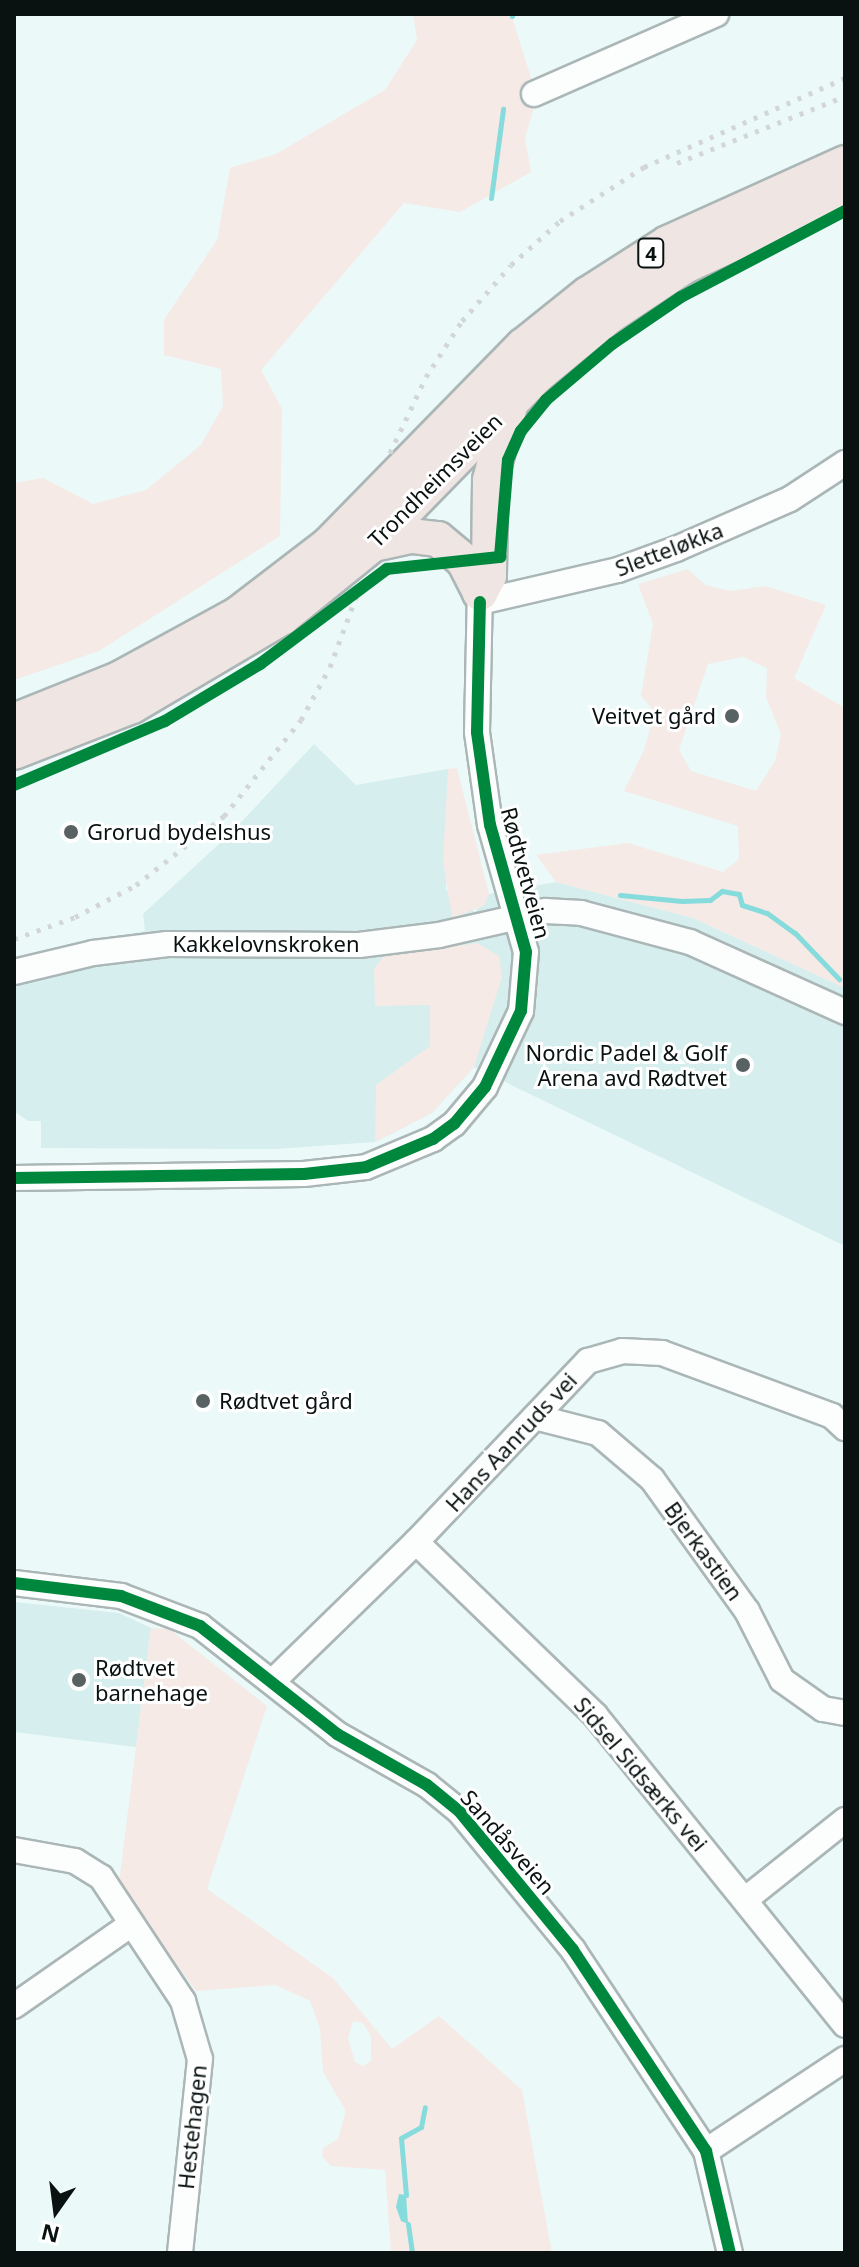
<!DOCTYPE html>
<html>
<head>
<meta charset="utf-8">
<style>
  body { margin:0 }
  #map { position:relative; width:859px; height:2267px; overflow:hidden; background:#ecf9f9; font-family:"Noto Sans",sans-serif }
  div>[style] { position:absolute }
  [style*='--x'] { left:calc(var(--x)*1px); top:calc(var(--y)*1px); width:calc(var(--w)*1px); rotate:calc(var(--a)*1deg) }
  .built>* { inset:0; background:#d6eeee }
  .green>* { inset:0; background:#f5eae5 }
  .water>* { inset:0; background:#86dbdc }
  .stream>* { height:5px; margin:-2.5px; padding:0 2.5px; transform-origin:2.5px; border-radius:2.5px; background:#86dbdc }
  .roads { filter:drop-shadow(2px 0 #abb6b6) drop-shadow(-2px 0 #abb6b6) drop-shadow(0 2px #abb6b6) drop-shadow(0 -2px #abb6b6) }
  .minor>* { height:24px; margin:-12px; padding:0 12px; transform-origin:12px; border-radius:12px; background:#fcfefe }
  .highway>* { height:34px; margin:-17px; padding:0 17px; transform-origin:17px; border-radius:17px; background:#efe5e2 }
  .rail>* { height:5px; margin-top:-2.5px; transform-origin:0; background:repeating-linear-gradient(90deg,#d2d6d6 0 4px,transparent 0 12px) }
  .cycleway>* { height:12px; margin:-6px; padding:0 6px; transform-origin:6px; border-radius:6px; background:#00873e }
  .dots>* { width:22px; height:22px; translate:-50% -50%; box-sizing:border-box; border:4px solid #fff; border-radius:50% }
  span { translate:-50% -50%; white-space:nowrap; text-align:center; line-height:1.15; -webkit-text-stroke:6px #fff; paint-order:stroke }
  .shield-label span { padding:2px 6px; background:#fff; border:2px solid; border-radius:6px; -webkit-text-stroke-width:0 }
  .shield-label { font-size:20px; color:#091111; font-weight:700 }
  .street-label { font-size:22px; color:#091111 }
  .poi-label { font-size:22px; color:#091111 }
  .right { translate:-100% -50%; text-align:right }
  .left { translate:0 -50%; text-align:left }
  .frame { position:absolute; inset:0; border:16px solid #091111; pointer-events:none }
  .north { position:absolute; left:16px; top:2171px; width:80px; height:80px; -webkit-text-stroke:6px #fff; paint-order:stroke; rotate:194deg; font-size:22px; font-weight:700; line-height:32px; text-align:center; color:#091111 }
  .north::after { content:''; display:block; margin:auto; width:28px; height:36px; background:#091111; clip-path:polygon(50% 0,100% 100%,50% 72%,0 100%) }
</style>
</head>
<body>
<div id="map">
  <div class="built">
    <i style="clip-path:polygon(314px 744px,356px 785px,448px 769px,446px 890px,475px 912px,489px 894px,556px 882px,693px 918px,845px 988px,845px 1246px,474px 1067px,432px 1113px,375px 1142px,275px 1149px,41px 1148px,41px 1121px,28px 1121px,14px 1111px,14px 958px,145px 931px,143px 914px,232px 832px)"></i>
    <i style="clip-path:polygon(14px 1602px,119px 1613px,151px 1628px,136px 1747px,14px 1732px)"></i>
  </div>
  <div class="green">
    <i style="clip-path:polygon(413px 14px,511px 14px,537px 97px,525px 138px,531px 172px,460px 212px,404px 203px,261px 370px,282px 409px,280px 536px,99px 651px,14px 680px,14px 483px,43px 478px,93px 504px,146px 490px,201px 445px,223px 406px,221px 369px,164px 355px,164px 320px,217px 240px,230px 168px,276px 154px,385px 90px,417px 40px)"></i>
    <i style="clip-path:polygon(evenodd,688px 569px,705px 585px,730px 591px,765px 586px,826px 605px,794px 678px,845px 708px,845px 988px,693px 918px,556px 882px,536px 855px,628px 843px,723px 872px,739px 859px,738px 826px,624px 791px,644px 750px,655px 712px,641px 696px,653px 624px,638px 584px,688px 569px,743px 657px,767px 668px,766px 697px,781px 734px,775px 761px,756px 791px,691px 771px,679px 750px,708px 664px,743px 657px)"></i>
    <i style="clip-path:polygon(457px 768px,489px 894px,484px 906px,452px 918px,443px 861px,448px 769px)"></i>
    <i style="clip-path:polygon(477px 943px,499px 956px,502px 977px,474px 1067px,432px 1113px,375px 1142px,376px 1085px,430px 1046px,430px 1005px,375px 1006px,374px 969px,383px 957px)"></i>
    <i style="clip-path:polygon(evenodd,151px 1628px,169px 1629px,267px 1706px,207px 1889px,333px 1978px,392px 2049px,439px 2016px,522px 2090px,552px 2253px,391px 2253px,385px 2170px,331px 2166px,322px 2156px,323px 2148px,338px 2139px,346px 2111px,323px 2072px,320px 2029px,310px 2001px,276px 1985px,196px 1991px,123px 1892px,119px 1882px,151px 1628px,353px 2021px,363px 2023px,371px 2036px,371px 2061px,363px 2066px,355px 2062px,348px 2038px,353px 2021px)"></i>
  </div>
  <div class="water">
    <i style="clip-path:polygon(399px 2194px,406px 2195px,408px 2224px,401px 2221px,396px 2207px)"></i>
  </div>
  <div class="stream">
    <i style="--x:512;--y:16;--w:2;--a:-90"></i>
    <i style="--x:491;--y:198;--w:90;--a:-82.3"></i>
    <i style="--x:620;--y:895;--w:62;--a:5.5"></i>
    <i style="--x:682;--y:901;--w:28;--a:-2"></i>
    <i style="--x:710;--y:900;--w:15;--a:-37"></i>
    <i style="--x:722;--y:891;--w:17;--a:10"></i>
    <i style="--x:739;--y:894;--w:11;--a:75"></i>
    <i style="--x:742;--y:905;--w:26;--a:18"></i>
    <i style="--x:767;--y:913;--w:34;--a:36"></i>
    <i style="--x:795;--y:933;--w:64;--a:46.3"></i>
    <i style="--x:406;--y:2195;--w:57;--a:-95"></i>
    <i style="--x:401;--y:2138;--w:23;--a:-29"></i>
    <i style="--x:421;--y:2127;--w:20;--a:-79"></i>
    <i style="--x:408;--y:2224;--w:29;--a:82"></i>
  </div>
  <div class="roads">
    <div class="minor">
      <i style="--x:534;--y:94;--w:199;--a:-23.7"></i>
      <i style="--x:480;--y:602;--w:142;--a:-13.1"></i>
      <i style="--x:618;--y:570;--w:62;--a:-19.9"></i>
      <i style="--x:676;--y:549;--w:124;--a:-23.7"></i>
      <i style="--x:790;--y:499;--w:66;--a:-33.2"></i>
      <i style="--x:14;--y:972;--w:81;--a:-13.5"></i>
      <i style="--x:93;--y:953;--w:75;--a:-6.9"></i>
      <i style="--x:167;--y:944;--w:192;--a:0.3"></i>
      <i style="--x:359;--y:945;--w:81;--a:-7.1"></i>
      <i style="--x:439;--y:935;--w:109;--a:-12.8"></i>
      <i style="--x:545;--y:911;--w:36;--a:3"></i>
      <i style="--x:581;--y:913;--w:113;--a:14.9"></i>
      <i style="--x:690;--y:942;--w:170;--a:24.3"></i>
      <i style="--x:14;--y:1178;--w:290;--a:-0.8"></i>
      <i style="--x:304;--y:1174;--w:62;--a:-6.4"></i>
      <i style="--x:366;--y:1167;--w:73;--a:-22.7"></i>
      <i style="--x:433;--y:1139;--w:26;--a:-36"></i>
      <i style="--x:454;--y:1124;--w:48;--a:-50"></i>
      <i style="--x:485;--y:1087;--w:84;--a:-64.7"></i>
      <i style="--x:521;--y:1011;--w:59;--a:-85.2"></i>
      <i style="--x:526;--y:952;--w:132;--a:-105.8"></i>
      <i style="--x:490;--y:825;--w:94;--a:-98"></i>
      <i style="--x:477;--y:732;--w:139;--a:-88.8"></i>
      <i style="--x:535;--y:1417;--w:65;--a:14.3"></i>
      <i style="--x:598;--y:1433;--w:71;--a:40.4"></i>
      <i style="--x:652;--y:1479;--w:163;--a:54.3"></i>
      <i style="--x:747;--y:1611;--w:77;--a:63.1"></i>
      <i style="--x:782;--y:1680;--w:50;--a:35.3"></i>
      <i style="--x:823;--y:1709;--w:22;--a:10"></i>
      <i style="--x:416;--y:1542;--w:249;--a:44"></i>
      <i style="--x:595;--y:1715;--w:398;--a:51.1"></i>
      <i style="--x:14;--y:1583;--w:108;--a:6.9"></i>
      <i style="--x:121;--y:1596;--w:85;--a:20.8"></i>
      <i style="--x:200;--y:1626;--w:174;--a:38.2"></i>
      <i style="--x:337;--y:1734;--w:103;--a:29.5"></i>
      <i style="--x:427;--y:1785;--w:41;--a:39.1"></i>
      <i style="--x:459;--y:1811;--w:180;--a:50.6"></i>
      <i style="--x:573;--y:1950;--w:241;--a:56.5"></i>
      <i style="--x:706;--y:2151;--w:105;--a:76.8"></i>
      <i style="--x:272;--y:1682;--w:201;--a:-44.2"></i>
      <i style="--x:416;--y:1542;--w:250;--a:-46.5"></i>
      <i style="--x:588;--y:1361;--w:35;--a:-16"></i>
      <i style="--x:622;--y:1351;--w:40;--a:2.9"></i>
      <i style="--x:662;--y:1353;--w:181;--a:20.3"></i>
      <i style="--x:832;--y:1416;--w:18;--a:43"></i>
      <i style="--x:14;--y:1850;--w:62;--a:10.2"></i>
      <i style="--x:75;--y:1861;--w:31;--a:32"></i>
      <i style="--x:101;--y:1877;--w:149;--a:56.5"></i>
      <i style="--x:183;--y:2001;--w:60;--a:73.7"></i>
      <i style="--x:200;--y:2059;--w:195;--a:95.9"></i>
      <i style="--x:746;--y:1899;--w:127;--a:-38.6"></i>
      <i style="--x:14;--y:2006;--w:141;--a:-34.9"></i>
      <i style="--x:706;--y:2151;--w:167;--a:-33.5"></i>
    </div>
    <div class="highway">
      <i style="--x:373;--y:544;--w:40;--a:-12"></i>
      <i style="--x:412;--y:536;--w:26;--a:7"></i>
      <i style="--x:438;--y:539;--w:34;--a:40"></i>
      <i style="--x:464;--y:561;--w:36;--a:63"></i>
      <i style="--x:480;--y:593;--w:19;--a:-62"></i>
      <i style="--x:489;--y:576;--w:96;--a:-89.4"></i>
      <i style="--x:490;--y:480;--w:73;--a:-74.8"></i>
      <i style="--x:14;--y:721;--w:113;--a:-21.8"></i>
      <i style="--x:119;--y:679;--w:136;--a:-28.6"></i>
      <i style="--x:238;--y:614;--w:113;--a:-37.5"></i>
      <i style="--x:328;--y:545;--w:279;--a:-45.6"></i>
      <i style="--x:523;--y:346;--w:83;--a:-38.7"></i>
      <i style="--x:588;--y:294;--w:95;--a:-32.5"></i>
      <i style="--x:668;--y:243;--w:194;--a:-24.3"></i>
      <i style="--x:14;--y:752;--w:127;--a:-21.3"></i>
      <i style="--x:132;--y:706;--w:175;--a:-30.5"></i>
      <i style="--x:283;--y:617;--w:116;--a:-39"></i>
      <i style="--x:373;--y:544;--w:235;--a:-45.7"></i>
      <i style="--x:537;--y:376;--w:96;--a:-39.5"></i>
      <i style="--x:611;--y:315;--w:89;--a:-33.5"></i>
      <i style="--x:685;--y:266;--w:176;--a:-24.8"></i>
    </div>
  </div>
  <div class="rail">
    <i style="--x:677;--y:163;--w:181;--a:-21.7"></i>
    <i style="--x:390;--y:453;--w:84;--a:-64.7"></i>
    <i style="--x:426;--y:377;--w:67;--a:-57.3"></i>
    <i style="--x:462;--y:321;--w:74;--a:-48.8"></i>
    <i style="--x:511;--y:265;--w:66;--a:-41.9"></i>
    <i style="--x:560;--y:221;--w:100;--a:-32.7"></i>
    <i style="--x:644;--y:167;--w:220;--a:-23.9"></i>
    <i style="--x:14;--y:939;--w:65;--a:-19.8"></i>
    <i style="--x:75;--y:917;--w:69;--a:-27.7"></i>
    <i style="--x:136;--y:885;--w:112;--a:-38.1"></i>
    <i style="--x:224;--y:816;--w:123;--a:-51.3"></i>
    <i style="--x:301;--y:720;--w:60;--a:-61.3"></i>
    <i style="--x:330;--y:667;--w:75;--a:-69.6"></i>
  </div>
  <div class="cycleway">
    <i style="--x:14;--y:785;--w:164;--a:-23"></i>
    <i style="--x:165;--y:721;--w:111;--a:-31"></i>
    <i style="--x:260;--y:664;--w:159;--a:-36.8"></i>
    <i style="--x:387;--y:569;--w:114;--a:-6.1"></i>
    <i style="--x:500;--y:557;--w:97;--a:-85.3"></i>
    <i style="--x:508;--y:460;--w:32;--a:-66"></i>
    <i style="--x:521;--y:431;--w:40;--a:-51"></i>
    <i style="--x:546;--y:400;--w:87;--a:-40.3"></i>
    <i style="--x:612;--y:344;--w:83;--a:-34.3"></i>
    <i style="--x:681;--y:297;--w:185;--a:-27.7"></i>
    <i style="--x:14;--y:1178;--w:290;--a:-0.8"></i>
    <i style="--x:304;--y:1174;--w:62;--a:-6.4"></i>
    <i style="--x:366;--y:1167;--w:73;--a:-22.7"></i>
    <i style="--x:433;--y:1139;--w:26;--a:-36"></i>
    <i style="--x:454;--y:1124;--w:48;--a:-50"></i>
    <i style="--x:485;--y:1087;--w:84;--a:-64.7"></i>
    <i style="--x:521;--y:1011;--w:59;--a:-85.2"></i>
    <i style="--x:526;--y:952;--w:132;--a:-105.8"></i>
    <i style="--x:490;--y:825;--w:94;--a:-98"></i>
    <i style="--x:477;--y:732;--w:130;--a:-88.7"></i>
    <i style="--x:14;--y:1583;--w:108;--a:6.9"></i>
    <i style="--x:121;--y:1596;--w:85;--a:20.8"></i>
    <i style="--x:200;--y:1626;--w:174;--a:38.2"></i>
    <i style="--x:337;--y:1734;--w:103;--a:29.5"></i>
    <i style="--x:427;--y:1785;--w:41;--a:39.1"></i>
    <i style="--x:459;--y:1811;--w:180;--a:50.6"></i>
    <i style="--x:573;--y:1950;--w:241;--a:56.5"></i>
    <i style="--x:706;--y:2151;--w:105;--a:76.8"></i>
  </div>
  <div class="dots">
    <i style="left:732px;top:716px;background:#586262"></i>
    <i style="left:71px;top:832px;background:#586262"></i>
    <i style="left:743px;top:1065px;background:#586262"></i>
    <i style="left:203px;top:1401px;background:#586262"></i>
    <i style="left:79px;top:1680px;background:#586262"></i>
  </div>
  <div class="shield-label">
    <span style="left:651px;top:253px">4</span>
  </div>
  <div class="street-label">
    <span style="left:435px;top:480px;rotate:-45deg">Trondheimsveien</span>
    <span style="left:669px;top:549px;rotate:-21deg">Sletteløkka</span>
    <span style="left:526px;top:873px;rotate:75deg">Rødtvetveien</span>
    <span style="left:266px;top:944px">Kakkelovnskroken</span>
    <span style="left:511px;top:1442px;rotate:-47deg">Hans Aanruds vei</span>
    <span style="left:704px;top:1551px;rotate:54deg">Bjerkastien</span>
    <span style="left:641px;top:1774px;rotate:50deg">Sidsel Sidsærks vei</span>
    <span style="left:508px;top:1842px;rotate:49deg">Sandåsveien</span>
    <span style="left:192px;top:2127px;rotate:-84deg">Hestehagen</span>
  </div>
  <div class="poi-label">
    <span class="right" style="left:716px;top:716px">Veitvet gård</span>
    <span class="left" style="left:87px;top:832px">Grorud bydelshus</span>
    <span class="right" style="left:727px;top:1065px">Nordic Padel &amp; Golf<br>Arena avd Rødtvet</span>
    <span class="left" style="left:219px;top:1401px">Rødtvet gård</span>
    <span class="left" style="left:95px;top:1680px">Rødtvet<br>barnehage</span>
  </div>
  <div class="frame"></div>
  <div class="north">N</div>
</div>
</body>
</html>
